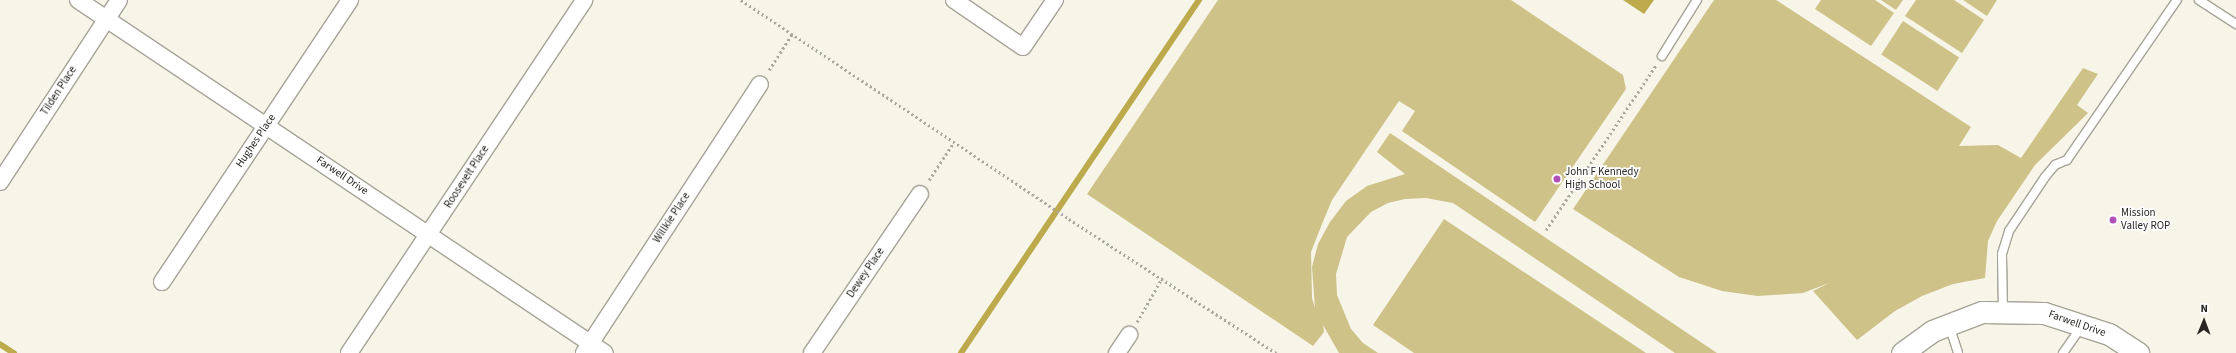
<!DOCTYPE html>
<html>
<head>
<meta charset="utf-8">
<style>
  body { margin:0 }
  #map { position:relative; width:2236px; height:353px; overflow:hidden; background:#f7f5e8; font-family:"Source Sans 3",sans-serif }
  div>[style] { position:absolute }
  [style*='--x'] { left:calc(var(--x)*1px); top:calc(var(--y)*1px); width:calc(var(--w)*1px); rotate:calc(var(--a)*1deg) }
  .green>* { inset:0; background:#cec289; transform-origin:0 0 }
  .water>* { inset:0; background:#bdaa4c }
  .stream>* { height:5.5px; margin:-2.75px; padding:0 2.75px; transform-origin:2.75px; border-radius:2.75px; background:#bdaa4c }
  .path>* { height:2.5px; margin-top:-1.25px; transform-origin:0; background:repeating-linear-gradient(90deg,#aaa89f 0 2px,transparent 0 5px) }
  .roads { filter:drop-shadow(1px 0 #a6a498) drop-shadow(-1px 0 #a6a498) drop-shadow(0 1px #a6a498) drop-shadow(0 -1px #a6a498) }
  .service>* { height:8px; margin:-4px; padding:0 4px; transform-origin:4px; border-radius:4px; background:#fff }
  .minor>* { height:16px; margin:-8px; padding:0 8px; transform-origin:8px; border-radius:8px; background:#fff }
  .tertiary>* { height:21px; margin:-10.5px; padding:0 10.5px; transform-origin:10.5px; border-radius:10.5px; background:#fff }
  .dots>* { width:11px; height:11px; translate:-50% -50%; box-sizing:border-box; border:2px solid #fff; border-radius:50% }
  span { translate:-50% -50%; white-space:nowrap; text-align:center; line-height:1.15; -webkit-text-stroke:3.5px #fff; paint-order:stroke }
  .street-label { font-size:11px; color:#272622 }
  .poi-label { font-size:11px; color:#272622 }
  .left { translate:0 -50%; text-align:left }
  .north { position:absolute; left:2184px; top:301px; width:40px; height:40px; -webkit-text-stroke:3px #fff; paint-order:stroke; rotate:1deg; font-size:11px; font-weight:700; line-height:16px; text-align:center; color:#272622 }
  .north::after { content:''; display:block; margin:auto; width:14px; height:18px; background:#272622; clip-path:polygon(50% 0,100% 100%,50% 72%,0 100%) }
</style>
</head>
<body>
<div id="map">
  <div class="green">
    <i style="clip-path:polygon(1218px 0,1511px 0,1623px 75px,1626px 89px,1535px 222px,1402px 131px,1415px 111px,1399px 101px,1332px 200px,1322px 224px,1311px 252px,1312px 298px,1315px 308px,1312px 267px,1318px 244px,1330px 222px,1346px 201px,1367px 186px,1405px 174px,1377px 152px,1390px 133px,1717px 353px,1675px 353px,1453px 203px,1426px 198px,1405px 199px,1388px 203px,1371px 212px,1347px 237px,1336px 274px,1337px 295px,1351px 329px,1363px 343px,1378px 353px,1339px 353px,1323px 325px,1324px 332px,1313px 346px,1087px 194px)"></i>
    <i style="clip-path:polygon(1714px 0,1776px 0,1971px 127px,1959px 146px,1998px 145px,2021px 158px,2083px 68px,2098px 74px,2077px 105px,2088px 113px,2035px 165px,1997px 221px,1988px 241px,1985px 278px,1953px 284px,1922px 296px,1895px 311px,1857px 340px,1813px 291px,1829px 283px,1803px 293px,1758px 296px,1722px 291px,1679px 277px,1573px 209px)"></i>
    <i style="clip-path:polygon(1821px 0,1875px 0,1894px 13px,1871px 46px,1815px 9px)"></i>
    <i style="clip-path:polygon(1881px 0,1903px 0,1896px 10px)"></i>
    <i style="clip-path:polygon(1916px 0,1954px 0,1984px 20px,1962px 53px,1905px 16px)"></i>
    <i style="clip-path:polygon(1963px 0,1997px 0,1987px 16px)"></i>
    <i style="left:1903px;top:21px;width:67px;height:40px;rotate:33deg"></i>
    <i style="clip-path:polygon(1444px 219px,1646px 353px,1414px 353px,1373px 325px)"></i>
  </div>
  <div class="water">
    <i style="clip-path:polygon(1623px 0,1654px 0,1644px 14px)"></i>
  </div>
  <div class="stream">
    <i style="--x:0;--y:344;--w:17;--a:33"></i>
    <i style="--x:961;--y:353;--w:426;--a:-56"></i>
  </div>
  <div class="path">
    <i style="--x:741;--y:0;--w:394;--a:33.7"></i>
    <i style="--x:1069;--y:219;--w:247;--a:32.9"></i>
    <i style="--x:769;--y:70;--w:43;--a:-57.4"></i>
    <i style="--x:929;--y:180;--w:45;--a:-56.7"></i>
    <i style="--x:1546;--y:230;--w:198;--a:-56.3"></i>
    <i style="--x:1137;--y:322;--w:51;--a:-60.4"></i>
  </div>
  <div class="roads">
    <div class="service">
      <i style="--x:2199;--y:0;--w:44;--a:33"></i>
      <i style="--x:1662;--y:56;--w:66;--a:-58"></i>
      <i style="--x:2003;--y:312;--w:58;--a:-91"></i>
      <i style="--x:2002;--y:254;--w:24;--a:-73"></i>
      <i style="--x:2009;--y:231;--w:65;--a:-56.3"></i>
      <i style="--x:2045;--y:177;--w:16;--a:-50"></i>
      <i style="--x:2055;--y:165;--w:13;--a:-23"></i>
      <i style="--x:2067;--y:160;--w:194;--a:-55.5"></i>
      <i style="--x:1949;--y:325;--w:29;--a:72"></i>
      <i style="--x:2063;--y:353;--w:33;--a:-55"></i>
    </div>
    <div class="minor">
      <i style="--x:78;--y:0;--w:634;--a:33.82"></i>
      <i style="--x:954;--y:0;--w:83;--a:34.3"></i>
      <i style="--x:1023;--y:47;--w:57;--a:-55.8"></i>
      <i style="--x:0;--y:182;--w:217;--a:-56.8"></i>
      <i style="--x:162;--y:282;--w:339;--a:-56.3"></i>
      <i style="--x:349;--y:353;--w:424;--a:-56.3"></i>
      <i style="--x:584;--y:353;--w:321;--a:-56.8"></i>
      <i style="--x:812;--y:353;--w:192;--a:-55.8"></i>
      <i style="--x:1117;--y:353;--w:22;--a:-56"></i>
    </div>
    <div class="tertiary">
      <i style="--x:1902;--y:353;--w:37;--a:-36"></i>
      <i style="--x:1932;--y:331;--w:53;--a:-20.8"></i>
      <i style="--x:1982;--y:312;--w:62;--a:0.9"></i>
      <i style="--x:2044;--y:313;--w:68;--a:17.9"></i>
      <i style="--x:2109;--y:334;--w:35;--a:33"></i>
    </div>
  </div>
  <div class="dots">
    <i style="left:1557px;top:179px;background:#b04fb7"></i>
    <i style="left:2113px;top:220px;background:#b04fb7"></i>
  </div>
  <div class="street-label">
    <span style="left:59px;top:91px;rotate:-57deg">Tilden Place</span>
    <span style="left:256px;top:141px;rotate:-56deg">Hughes Place</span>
    <span style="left:342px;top:176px;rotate:34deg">Farwell Drive</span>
    <span style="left:467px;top:177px;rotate:-57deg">Roosevelt Place</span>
    <span style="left:672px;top:218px;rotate:-57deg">Willkie Place</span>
    <span style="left:866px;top:273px;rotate:-56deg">Dewey Place</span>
    <span style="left:2077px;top:324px;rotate:19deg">Farwell Drive</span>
  </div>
  <div class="poi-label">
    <span class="left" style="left:1565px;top:179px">John F Kennedy<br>High School</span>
    <span class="left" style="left:2121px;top:220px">Mission<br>Valley ROP</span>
  </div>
  <div class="north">N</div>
</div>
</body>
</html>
